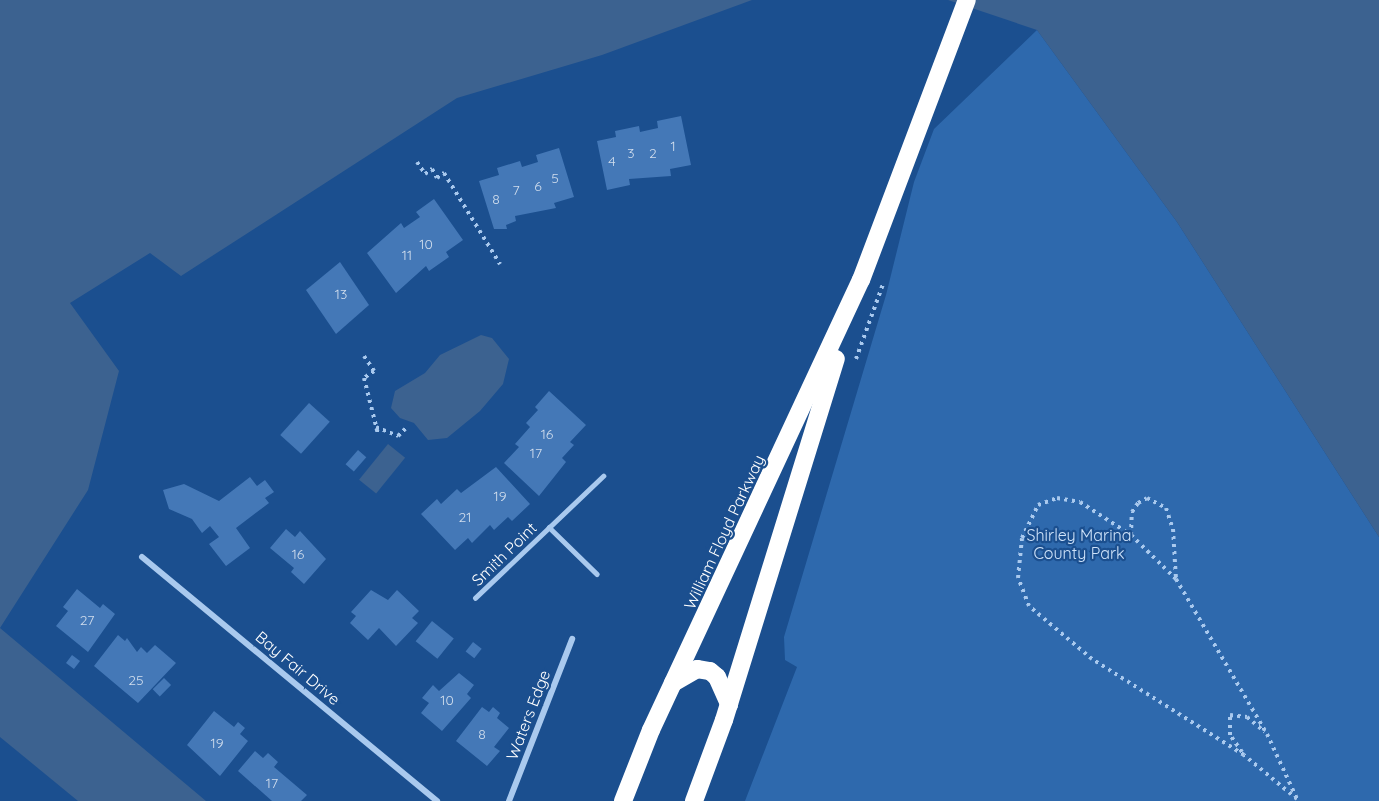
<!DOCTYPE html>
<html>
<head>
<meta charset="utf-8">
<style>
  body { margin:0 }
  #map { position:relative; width:1379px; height:801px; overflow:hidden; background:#1b4f8f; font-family:Quicksand,sans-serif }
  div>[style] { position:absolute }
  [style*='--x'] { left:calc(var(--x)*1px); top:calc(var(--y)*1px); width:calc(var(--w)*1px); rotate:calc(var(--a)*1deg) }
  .green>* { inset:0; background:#2e69ad }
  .water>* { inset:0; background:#3c6290; transform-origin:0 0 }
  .building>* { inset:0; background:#4478b7; transform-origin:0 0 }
  .path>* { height:4px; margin-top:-2px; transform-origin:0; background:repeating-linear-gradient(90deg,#a9c9ee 0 3px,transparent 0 7.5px) }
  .lane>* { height:4.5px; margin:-2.25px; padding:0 2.25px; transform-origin:2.25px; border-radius:2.25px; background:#a9c9ee }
  .street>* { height:6px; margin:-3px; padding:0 3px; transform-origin:3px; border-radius:3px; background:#a9c9ee }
  .highway>* { height:18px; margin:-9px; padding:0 9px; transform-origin:9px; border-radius:9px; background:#fff }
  span { translate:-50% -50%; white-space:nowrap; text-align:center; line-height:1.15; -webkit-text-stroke:4.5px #1b4f8f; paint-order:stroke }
  .number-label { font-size:14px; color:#d0dded }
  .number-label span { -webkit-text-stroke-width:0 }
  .street-label { font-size:16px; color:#fff }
  .park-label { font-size:16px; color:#cfe3fa }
</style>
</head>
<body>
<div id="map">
  <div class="green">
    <i style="clip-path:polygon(1037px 30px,1177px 222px,1379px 537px,1379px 801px,745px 801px,797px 667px,785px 660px,784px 637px,886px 295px,914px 182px,934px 129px)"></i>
  </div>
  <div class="water">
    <i style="clip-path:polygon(0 0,752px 0,602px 55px,457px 98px,181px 276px,150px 253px,70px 303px,119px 371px,88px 490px,0 628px,206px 801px,78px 801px,0 737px)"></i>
    <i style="clip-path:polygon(948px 0,1379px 0,1379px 537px,1177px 222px,1037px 30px)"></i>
    <i style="clip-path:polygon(481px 335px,492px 338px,509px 359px,503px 384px,480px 411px,447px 438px,428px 440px,414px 423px,400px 418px,391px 408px,395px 391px,425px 373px,440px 355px)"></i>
    <i style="left:388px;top:444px;width:22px;height:46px;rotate:39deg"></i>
  </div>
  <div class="building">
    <i style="clip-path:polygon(681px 116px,691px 165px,670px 169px,671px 176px,629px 179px,630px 185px,607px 190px,597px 141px,616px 137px,615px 131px,639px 126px,640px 132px,658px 128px,657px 121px)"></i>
    <i style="clip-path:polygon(559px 148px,574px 197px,554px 203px,556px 208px,515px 216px,516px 221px,506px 225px,507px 229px,494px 229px,479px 181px,499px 175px,497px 168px,520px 161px,522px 167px,538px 162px,536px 155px)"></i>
    <i style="clip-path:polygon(434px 199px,463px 240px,446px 252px,449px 257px,429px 271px,426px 266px,396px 293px,367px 253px,401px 223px,404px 228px,420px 217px,416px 212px)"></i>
    <i style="clip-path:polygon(340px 262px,369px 305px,336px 334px,306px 290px)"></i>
    <i style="clip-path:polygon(549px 391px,586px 425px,570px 442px,574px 445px,562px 458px,566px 462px,539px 496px,504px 463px,519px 447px,515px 444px,530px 427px,526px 423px,538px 410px,535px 407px)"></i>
    <i style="left:309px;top:403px;width:28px;height:43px;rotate:42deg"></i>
    <i style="left:358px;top:450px;width:11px;height:19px;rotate:41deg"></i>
    <i style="clip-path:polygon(496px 467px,530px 504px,512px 521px,508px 517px,494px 530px,490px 525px,472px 543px,468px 538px,455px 550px,421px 514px,437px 499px,441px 504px,457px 489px,461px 493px)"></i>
    <i style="clip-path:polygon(250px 477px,257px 486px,265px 480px,274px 492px,265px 498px,269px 503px,236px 528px,250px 548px,226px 566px,209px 544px,219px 537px,210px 526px,202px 533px,192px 519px,169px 509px,163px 490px,184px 484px,219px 501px)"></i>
    <i style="clip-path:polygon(286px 529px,295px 537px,300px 531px,326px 559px,304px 584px,291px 572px,294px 568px,270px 548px)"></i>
    <i style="clip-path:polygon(77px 589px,100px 608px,103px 604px,115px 614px,88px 652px,56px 626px,68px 611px,63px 607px)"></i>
    <i style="clip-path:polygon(371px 590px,388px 600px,397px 590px,419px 611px,412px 618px,418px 623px,396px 646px,379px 628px,368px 640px,350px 623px,356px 616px,351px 612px)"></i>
    <i style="left:432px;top:621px;width:28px;height:26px;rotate:39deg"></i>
    <i style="clip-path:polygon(118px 635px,125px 641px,127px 638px,137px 652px,141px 647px,147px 653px,155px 645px,176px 663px,138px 703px,94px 666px)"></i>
    <i style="left:473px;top:642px;width:11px;height:12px;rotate:38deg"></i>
    <i style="left:72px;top:655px;width:10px;height:10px;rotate:37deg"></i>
    <i style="clip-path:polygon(459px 673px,474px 685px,467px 694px,471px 698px,442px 731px,421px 713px,429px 703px,422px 698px,433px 685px,439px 691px)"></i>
    <i style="left:164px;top:678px;width:10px;height:16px;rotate:45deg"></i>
    <i style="clip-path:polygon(482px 707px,489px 712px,493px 707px,500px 713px,497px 718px,509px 728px,494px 747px,500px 751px,487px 766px,456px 741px)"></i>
    <i style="clip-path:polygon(214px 711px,234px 727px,238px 722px,245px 728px,240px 734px,248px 741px,220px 776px,187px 745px)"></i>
    <i style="clip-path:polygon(255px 751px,263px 758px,268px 753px,278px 762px,274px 767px,307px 795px,301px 801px,272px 801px,238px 771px)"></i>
  </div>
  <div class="path">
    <i style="--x:417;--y:162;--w:14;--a:56"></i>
    <i style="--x:425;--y:174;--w:9;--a:-36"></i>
    <i style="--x:432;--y:169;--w:10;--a:61"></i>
    <i style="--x:437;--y:178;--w:9;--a:-36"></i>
    <i style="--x:444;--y:173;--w:107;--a:58.4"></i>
    <i style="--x:364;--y:356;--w:18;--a:56"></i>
    <i style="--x:374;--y:371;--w:12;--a:145"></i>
    <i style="--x:364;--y:378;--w:58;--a:76"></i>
    <i style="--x:856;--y:359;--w:80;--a:-70.2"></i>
    <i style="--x:376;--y:427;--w:24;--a:22"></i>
    <i style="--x:398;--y:436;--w:13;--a:-45"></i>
    <i style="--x:1131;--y:535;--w:23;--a:-88"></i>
    <i style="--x:1132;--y:512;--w:11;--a:-56"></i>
    <i style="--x:1138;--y:503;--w:10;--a:-29"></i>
    <i style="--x:1147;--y:498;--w:21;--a:28"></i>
    <i style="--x:1166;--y:508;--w:22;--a:72"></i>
    <i style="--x:1173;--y:529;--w:50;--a:86.6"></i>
    <i style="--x:1242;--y:752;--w:21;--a:-125"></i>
    <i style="--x:1230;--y:735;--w:20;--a:-90"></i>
    <i style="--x:1230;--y:715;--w:17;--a:7"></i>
    <i style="--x:1247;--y:717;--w:23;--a:40"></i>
    <i style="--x:1297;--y:799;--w:69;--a:-140.3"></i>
    <i style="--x:1244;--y:755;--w:180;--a:-147.7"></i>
    <i style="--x:1092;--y:659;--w:82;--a:-139.9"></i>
    <i style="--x:1029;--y:606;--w:30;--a:-111"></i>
    <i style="--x:1018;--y:578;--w:40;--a:-84.3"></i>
    <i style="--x:1022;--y:538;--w:37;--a:-64"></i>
    <i style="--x:1038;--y:505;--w:20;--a:-20"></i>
    <i style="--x:1057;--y:498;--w:23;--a:10"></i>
    <i style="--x:1080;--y:502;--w:61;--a:32.9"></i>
    <i style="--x:1131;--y:535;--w:63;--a:44.4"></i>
    <i style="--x:1176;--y:579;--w:180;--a:59.6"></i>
    <i style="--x:1267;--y:734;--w:74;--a:65.2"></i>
  </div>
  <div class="lane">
    <i style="--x:549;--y:527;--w:67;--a:44.4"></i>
    <i style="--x:475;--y:598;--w:177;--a:-43.6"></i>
  </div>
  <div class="street">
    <i style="--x:142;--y:557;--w:383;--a:39.6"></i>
    <i style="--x:509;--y:801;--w:174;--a:-68.7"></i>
  </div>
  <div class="highway">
    <i style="--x:673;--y:683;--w:28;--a:-30"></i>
    <i style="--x:697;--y:669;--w:13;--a:9"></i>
    <i style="--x:710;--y:671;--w:9;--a:41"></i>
    <i style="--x:717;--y:677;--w:30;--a:66"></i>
    <i style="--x:623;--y:801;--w:76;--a:-68.5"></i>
    <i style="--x:651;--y:730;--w:497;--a:-65"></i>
    <i style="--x:861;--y:280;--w:299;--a:-69.3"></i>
    <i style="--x:694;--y:801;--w:86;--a:-69.7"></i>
    <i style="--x:724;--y:720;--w:378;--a:-72.8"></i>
  </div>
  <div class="number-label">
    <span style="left:673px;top:146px">1</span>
    <span style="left:631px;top:153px">3</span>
    <span style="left:653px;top:153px">2</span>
    <span style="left:612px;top:161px">4</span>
    <span style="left:555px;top:178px">5</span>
    <span style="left:538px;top:186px">6</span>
    <span style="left:516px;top:190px">7</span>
    <span style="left:496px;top:199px">8</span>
    <span style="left:426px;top:244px">10</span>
    <span style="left:407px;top:255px">11</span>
    <span style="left:341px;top:294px">13</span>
    <span style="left:547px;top:434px">16</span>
    <span style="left:536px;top:453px">17</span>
    <span style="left:500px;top:496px">19</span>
    <span style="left:465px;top:517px">21</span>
    <span style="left:298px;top:554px">16</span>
    <span style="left:87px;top:620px">27</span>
    <span style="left:136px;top:680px">25</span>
    <span style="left:447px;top:700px">10</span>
    <span style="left:482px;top:734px">8</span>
    <span style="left:217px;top:743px">19</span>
    <span style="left:272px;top:783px">17</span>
  </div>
  <div class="street-label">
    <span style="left:724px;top:532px;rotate:-65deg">William Floyd Parkway</span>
    <span style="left:504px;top:554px;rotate:-44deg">Smith Point</span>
    <span style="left:298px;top:668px;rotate:40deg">Bay Fair Drive</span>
    <span style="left:528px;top:715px;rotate:-69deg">Waters Edge</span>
  </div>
  <div class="park-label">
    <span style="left:1079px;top:544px">Shirley Marina<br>County Park</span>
  </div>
</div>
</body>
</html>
